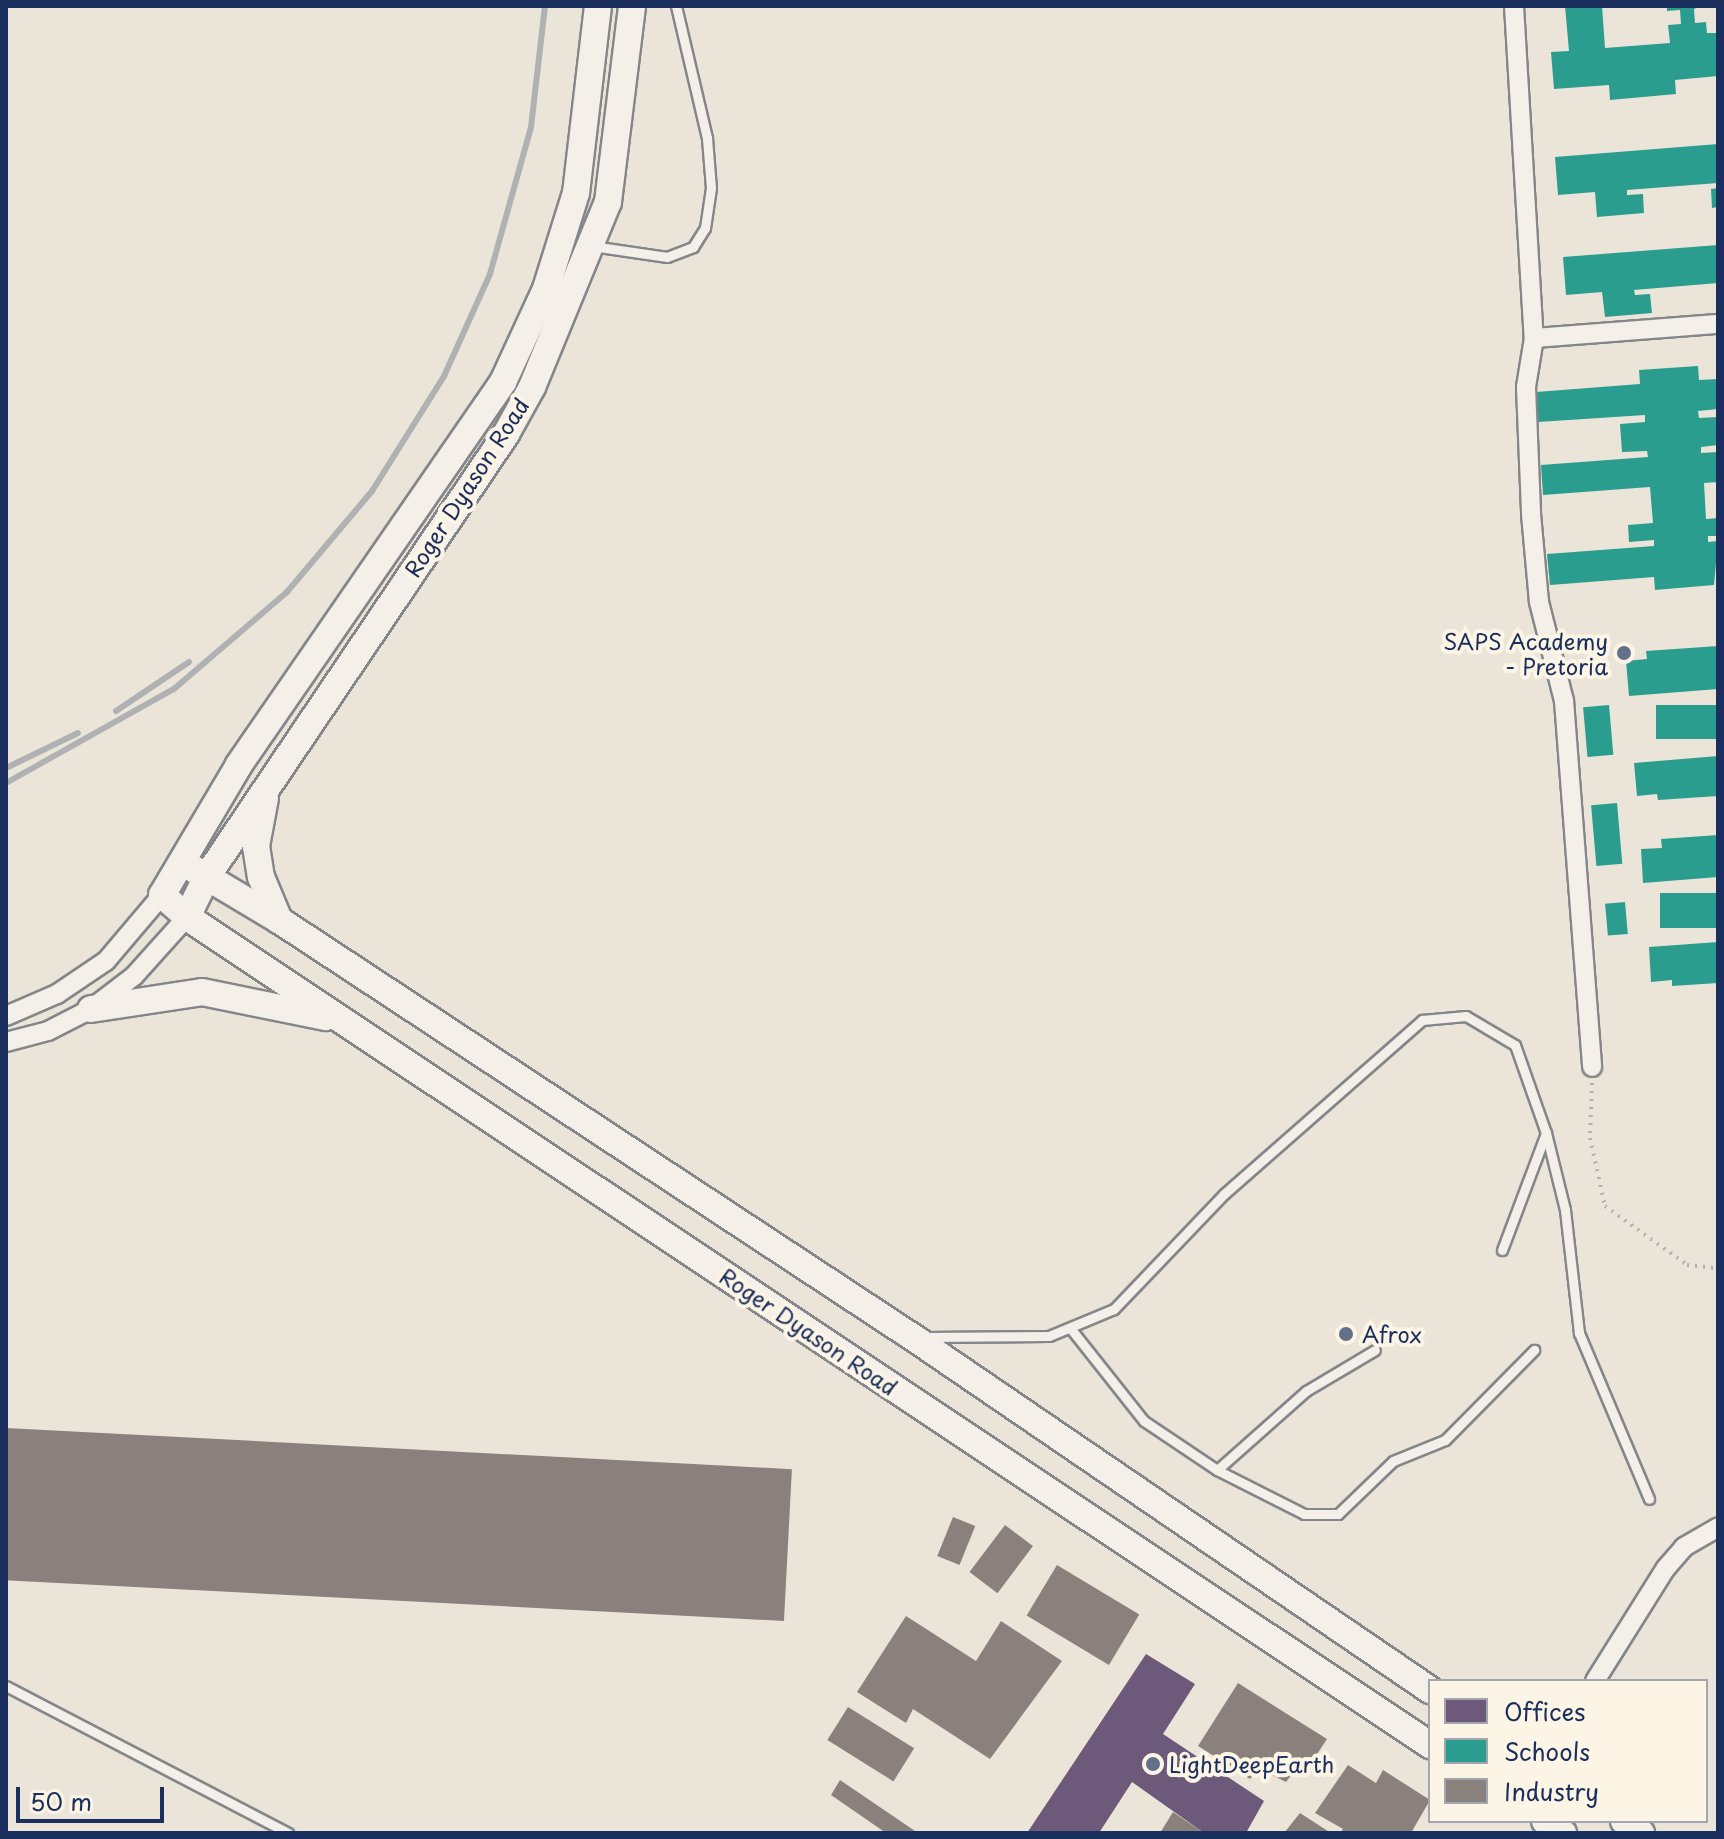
<!DOCTYPE html>
<html>
<head>
<meta charset="utf-8">
<style>
  body { margin:0 }
  #map { position:relative; width:1724px; height:1839px; overflow:hidden; background:#ebe5d9; font-family:"Playpen Sans",sans-serif }
  div>[style] { position:absolute }
  [style*='--x'] { left:calc(var(--x)*1px); top:calc(var(--y)*1px); width:calc(var(--w)*1px); rotate:calc(var(--a)*1deg) }
  .offices>* { inset:0; background:#6d597a }
  .schools>* { inset:0; background:#2a9d8f; transform-origin:0 0 }
  .industry>* { inset:0; background:#8a817c; transform-origin:0 0 }
  .path>* { height:4px; margin-top:-2px; transform-origin:0; background:repeating-linear-gradient(90deg,#b0b1b2 0 2px,transparent 0 8px) }
  .roads { filter:drop-shadow(2px 0 #858689) drop-shadow(-2px 0 #858689) drop-shadow(0 2px #858689) drop-shadow(0 -2px #858689) }
  .service>* { height:9px; margin:-4.5px; padding:0 4.5px; transform-origin:4.5px; border-radius:4.5px; background:#f4f0e9 }
  .minor>* { height:18px; margin:-9px; padding:0 9px; transform-origin:9px; border-radius:9px; background:#f4f0e9 }
  .secondary>* { height:26px; margin:-13px; padding:0 13px; transform-origin:13px; border-radius:13px; background:#f4f0e9 }
  .rail>* { height:6px; margin:-3px; padding:0 3px; transform-origin:3px; border-radius:3px; background:#b0b1b2 }
  .dots>* { width:22px; height:22px; translate:-50% -50%; box-sizing:border-box; border:4px solid #fcf5e5; border-radius:50% }
  span { translate:-50% -50%; white-space:nowrap; text-align:center; line-height:1.15; -webkit-text-stroke:8px #fcf5e5; paint-order:stroke }
  .street-label { font-size:22px; color:#1b2f5e }
  .poi-label { font-size:22px; color:#1b2f5e }
  .right { translate:-100% -50%; text-align:right }
  .left { translate:0 -50%; text-align:left }
  .frame { position:absolute; inset:0; border:8px solid #1b2f5e; pointer-events:none }
  .legend { position:absolute; left:1428px; top:1679px; width:280px; height:144px; box-sizing:border-box; background:#fcf5e5; border:2px solid #a2a6af; margin:0; padding:10px 14px; list-style:none; font-size:24px; color:#1b2f5e }
  .legend li { display:flex; align-items:center; gap:16px; height:40px }
  .legend b { width:40px; border:2px solid #a2a6af }
  .scale { position:absolute; left:16px; top:1787px; width:148px; height:36px; box-sizing:border-box; border:4px solid #1b2f5e; border-top:0; padding-left:10px; font-size:24px; line-height:28px; white-space:nowrap; color:#1b2f5e; -webkit-text-stroke:6px #fcf5e5; paint-order:stroke }
</style>
</head>
<body>
<div id="map">
  <div class="offices">
    <i style="clip-path:polygon(1146px 1654px,1195px 1684px,1163px 1734px,1264px 1801px,1246px 1833px,1204px 1833px,1132px 1782px,1099px 1833px,1027px 1833px)"></i>
  </div>
  <div class="schools">
    <i style="clip-path:polygon(1565px 6px,1602px 6px,1605px 48px,1670px 43px,1668px 25px,1681px 24px,1680px 10px,1667px 11px,1667px 6px,1701px 6px,1694px 9px,1695px 23px,1706px 22px,1707px 33px,1718px 33px,1718px 76px,1675px 80px,1676px 94px,1610px 100px,1609px 85px,1554px 89px,1551px 52px,1569px 51px)"></i>
    <i style="clip-path:polygon(1718px 144px,1718px 183px,1627px 190px,1627px 195px,1643px 194px,1644px 213px,1597px 217px,1595px 192px,1558px 195px,1555px 157px)"></i>
    <i style="clip-path:polygon(1718px 188px,1718px 207px,1712px 208px,1711px 189px)"></i>
    <i style="clip-path:polygon(1718px 245px,1718px 283px,1634px 290px,1635px 295px,1650px 294px,1652px 313px,1605px 317px,1602px 292px,1566px 295px,1563px 257px)"></i>
    <i style="clip-path:polygon(1698px 366px,1699px 380px,1718px 379px,1718px 409px,1698px 411px,1699px 418px,1718px 417px,1718px 445px,1701px 447px,1701px 453px,1718px 452px,1718px 482px,1704px 483px,1706px 519px,1718px 518px,1718px 536px,1708px 536px,1708px 542px,1718px 541px,1714px 585px,1655px 590px,1654px 577px,1550px 585px,1547px 554px,1654px 546px,1654px 540px,1629px 542px,1628px 525px,1653px 523px,1650px 487px,1543px 495px,1541px 465px,1648px 457px,1647px 451px,1622px 452px,1620px 424px,1645px 422px,1645px 415px,1538px 422px,1536px 392px,1640px 384px,1639px 370px)"></i>
    <i style="clip-path:polygon(1718px 646px,1718px 689px,1629px 696px,1626px 661px,1647px 659px,1646px 651px)"></i>
    <i style="left:1609px;top:705px;width:50px;height:26px;rotate:85deg"></i>
    <i style="left:1718px;top:705px;width:34px;height:62px;rotate:90deg"></i>
    <i style="clip-path:polygon(1718px 756px,1718px 796px,1658px 800px,1657px 794px,1637px 796px,1634px 763px)"></i>
    <i style="left:1617px;top:803px;width:61px;height:26px;rotate:85deg"></i>
    <i style="clip-path:polygon(1718px 835px,1718px 877px,1643px 883px,1641px 849px,1662px 848px,1661px 839px)"></i>
    <i style="left:1718px;top:893px;width:35px;height:58px;rotate:90deg"></i>
    <i style="left:1625px;top:902px;width:32px;height:20px;rotate:85deg"></i>
    <i style="clip-path:polygon(1718px 942px,1718px 983px,1672px 986px,1672px 980px,1651px 982px,1649px 947px)"></i>
  </div>
  <div class="industry">
    <i style="left:6px;top:1428px;width:787px;height:152px;rotate:3deg"></i>
    <i style="left:953px;top:1517px;width:24px;height:42px;rotate:22deg"></i>
    <i style="left:1005px;top:1525px;width:35px;height:59px;rotate:37deg"></i>
    <i style="left:1057px;top:1565px;width:96px;height:59px;rotate:31deg"></i>
    <i style="clip-path:polygon(906px 1616px,976px 1661px,1001px 1621px,1062px 1661px,990px 1759px,913px 1709px,906px 1723px,857px 1692px)"></i>
    <i style="clip-path:polygon(1238px 1683px,1327px 1739px,1304px 1774px,1296px 1769px,1286px 1782px,1258px 1768px,1250px 1779px,1198px 1746px)"></i>
    <i style="left:848px;top:1707px;width:78px;height:39px;rotate:32deg"></i>
    <i style="clip-path:polygon(1348px 1765px,1376px 1783px,1383px 1770px,1430px 1800px,1411px 1833px,1340px 1833px,1343px 1829px,1315px 1813px)"></i>
    <i style="clip-path:polygon(840px 1780px,918px 1833px,886px 1833px,831px 1795px)"></i>
    <i style="clip-path:polygon(1173px 1812px,1204px 1833px,1160px 1833px)"></i>
    <i style="clip-path:polygon(1300px 1813px,1331px 1833px,1284px 1833px)"></i>
  </div>
  <div class="path">
    <i style="--x:1592;--y:1083;--w:55;--a:92.1"></i>
    <i style="--x:1590;--y:1138;--w:70;--a:77.6"></i>
    <i style="--x:1605;--y:1206;--w:101;--a:35.7"></i>
    <i style="--x:1687;--y:1265;--w:31;--a:6"></i>
  </div>
  <div class="roads">
    <div class="service">
      <i style="--x:592;--y:246;--w:76;--a:8.3"></i>
      <i style="--x:667;--y:257;--w:28;--a:-21"></i>
      <i style="--x:693;--y:247;--w:22;--a:-58"></i>
      <i style="--x:705;--y:228;--w:40;--a:-81.5"></i>
      <i style="--x:711;--y:188;--w:50;--a:-94.6"></i>
      <i style="--x:707;--y:138;--w:136;--a:-103.2"></i>
      <i style="--x:1502;--y:1250;--w:125;--a:-69.4"></i>
      <i style="--x:1071;--y:1329;--w:117;--a:51.6"></i>
      <i style="--x:1144;--y:1421;--w:88;--a:33.9"></i>
      <i style="--x:1217;--y:1470;--w:119;--a:-41.6"></i>
      <i style="--x:1306;--y:1391;--w:80;--a:-30.7"></i>
      <i style="--x:925;--y:1337;--w:124;--a:-0.5"></i>
      <i style="--x:1049;--y:1336;--w:70;--a:-22.6"></i>
      <i style="--x:1114;--y:1309;--w:159;--a:-46.3"></i>
      <i style="--x:1224;--y:1194;--w:264;--a:-41.3"></i>
      <i style="--x:1422;--y:1020;--w:44;--a:-5.2"></i>
      <i style="--x:1466;--y:1016;--w:57;--a:30.6"></i>
      <i style="--x:1515;--y:1045;--w:93;--a:70.6"></i>
      <i style="--x:1546;--y:1133;--w:79;--a:76.1"></i>
      <i style="--x:1565;--y:1210;--w:124;--a:83.5"></i>
      <i style="--x:1579;--y:1333;--w:180;--a:67.1"></i>
      <i style="--x:1217;--y:1470;--w:97;--a:26.8"></i>
      <i style="--x:1304;--y:1514;--w:34;--a:0"></i>
      <i style="--x:1338;--y:1514;--w:76;--a:-43.9"></i>
      <i style="--x:1393;--y:1461;--w:56;--a:-22"></i>
      <i style="--x:1445;--y:1440;--w:127;--a:-45.3"></i>
      <i style="--x:6;--y:1686;--w:318;--a:27.5"></i>
    </div>
    <div class="minor">
      <i style="--x:1514;--y:6;--w:333;--a:86.6"></i>
      <i style="--x:1534;--y:338;--w:50;--a:99.3"></i>
      <i style="--x:1526;--y:387;--w:127;--a:87.7"></i>
      <i style="--x:1531;--y:514;--w:88;--a:84.8"></i>
      <i style="--x:1539;--y:602;--w:102;--a:75.8"></i>
      <i style="--x:1564;--y:701;--w:367;--a:85.6"></i>
      <i style="--x:1534;--y:338;--w:185;--a:-4.4"></i>
      <i style="--x:6;--y:1016;--w:56;--a:-23.3"></i>
      <i style="--x:57;--y:994;--w:59;--a:-34"></i>
      <i style="--x:106;--y:961;--w:87;--a:-49.7"></i>
      <i style="--x:6;--y:1042;--w:43;--a:-14.7"></i>
      <i style="--x:48;--y:1031;--w:48;--a:-27.1"></i>
      <i style="--x:91;--y:1009;--w:54;--a:-37.5"></i>
      <i style="--x:134;--y:976;--w:79;--a:-48.1"></i>
      <i style="--x:1595;--y:1681;--w:133;--a:-57.9"></i>
      <i style="--x:1666;--y:1568;--w:28;--a:-49"></i>
      <i style="--x:1684;--y:1547;--w:39;--a:-30"></i>
    </div>
    <div class="secondary">
      <i style="--x:598;--y:6;--w:188;--a:96.7"></i>
      <i style="--x:576;--y:193;--w:101;--a:107.4"></i>
      <i style="--x:546;--y:289;--w:102;--a:114.8"></i>
      <i style="--x:503;--y:382;--w:465;--a:124.6"></i>
      <i style="--x:239;--y:765;--w:151;--a:120.6"></i>
      <i style="--x:162;--y:895;--w:33;--a:41"></i>
      <i style="--x:187;--y:917;--w:1494;--a:33.67"></i>
      <i style="--x:265;--y:798;--w:49;--a:100.6"></i>
      <i style="--x:256;--y:846;--w:31;--a:81"></i>
      <i style="--x:261;--y:877;--w:47;--a:67.3"></i>
      <i style="--x:182;--y:862;--w:113;--a:30.9"></i>
      <i style="--x:279;--y:920;--w:760;--a:33.36"></i>
      <i style="--x:914;--y:1338;--w:625;--a:34.3"></i>
      <i style="--x:187;--y:917;--w:43;--a:-64"></i>
      <i style="--x:206;--y:878;--w:536;--a:-55.95"></i>
      <i style="--x:506;--y:434;--w:54;--a:-61"></i>
      <i style="--x:532;--y:387;--w:200;--a:-67.7"></i>
      <i style="--x:608;--y:202;--w:197;--a:-83"></i>
      <i style="--x:91;--y:1009;--w:112;--a:-8.7"></i>
      <i style="--x:202;--y:992;--w:126;--a:11.5"></i>
      <i style="--x:1545;--y:1821;--w:22;--a:34"></i>
      <i style="--x:1624;--y:1821;--w:21;--a:35"></i>
    </div>
  </div>
  <div class="rail">
    <i style="--x:116;--y:711;--w:88;--a:-33.9"></i>
    <i style="--x:6;--y:768;--w:80;--a:-25.9"></i>
    <i style="--x:6;--y:783;--w:194;--a:-29.3"></i>
    <i style="--x:175;--y:688;--w:148;--a:-40.6"></i>
    <i style="--x:287;--y:592;--w:132;--a:-49.9"></i>
    <i style="--x:372;--y:491;--w:136;--a:-57.9"></i>
    <i style="--x:444;--y:376;--w:112;--a:-65.7"></i>
    <i style="--x:490;--y:274;--w:153;--a:-74.4"></i>
    <i style="--x:531;--y:127;--w:122;--a:-83.4"></i>
  </div>
  <div class="dots">
    <i style="left:1624px;top:653px;background:#646f89"></i>
    <i style="left:1346px;top:1334px;background:#646f89"></i>
    <i style="left:1153px;top:1764px;background:#646f89"></i>
  </div>
  <div class="street-label">
    <span style="left:466px;top:487px;rotate:-57deg">Roger Dyason Road</span>
    <span style="left:809px;top:1331px;rotate:34deg">Roger Dyason Road</span>
  </div>
  <div class="poi-label">
    <span class="right" style="left:1608px;top:653px">SAPS Academy<br>- Pretoria</span>
    <span class="left" style="left:1362px;top:1334px">Afrox</span>
    <span class="left" style="left:1169px;top:1764px">LightDeepEarth</span>
  </div>
  <div class="frame"></div>
  <ul class="legend">
  <li><b style="height:22px;background:#6d597a"></b>Offices</li>
  <li><b style="height:22px;background:#2a9d8f"></b>Schools</li>
  <li><b style="height:22px;background:#8a817c"></b>Industry</li>
  </ul>
  <div class="scale">50 m</div>
</div>
</body>
</html>
